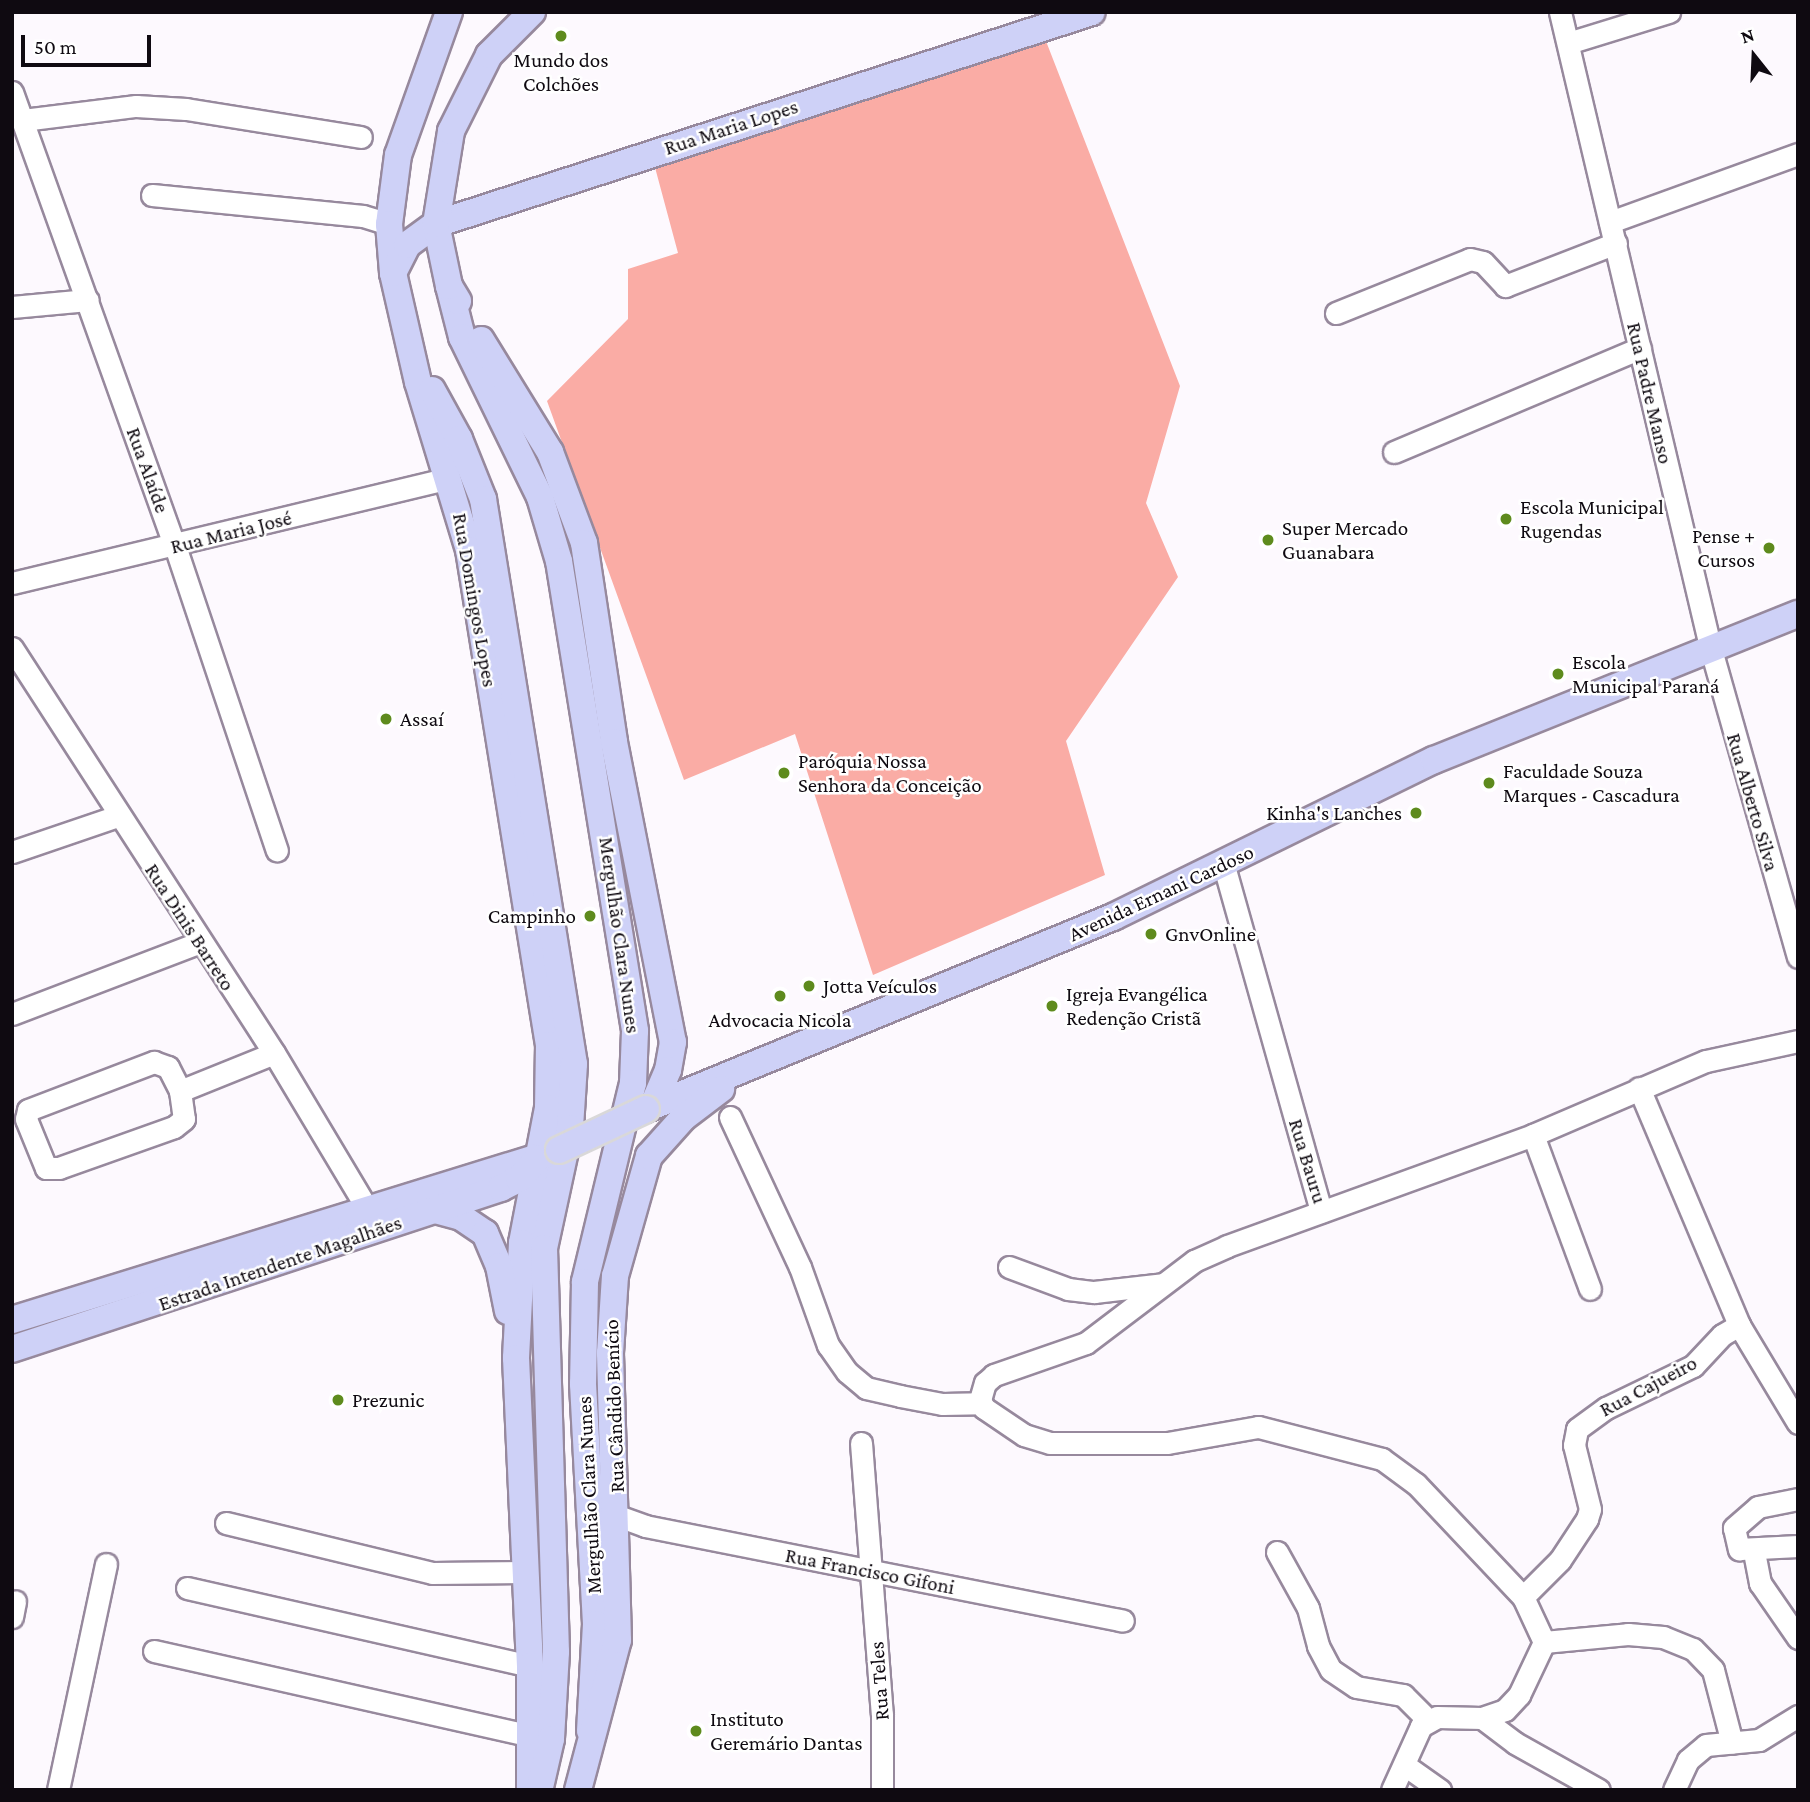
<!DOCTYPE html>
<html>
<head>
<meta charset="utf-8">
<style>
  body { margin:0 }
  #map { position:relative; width:1810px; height:1802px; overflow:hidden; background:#fdf9fe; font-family:"Crimson Pro",serif }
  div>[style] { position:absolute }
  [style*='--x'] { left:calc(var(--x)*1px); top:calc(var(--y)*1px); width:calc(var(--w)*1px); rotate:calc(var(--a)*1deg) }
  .forest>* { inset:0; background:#faaca5 }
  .roads { filter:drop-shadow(2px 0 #97899d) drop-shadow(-2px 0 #97899d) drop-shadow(0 2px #97899d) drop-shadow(0 -2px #97899d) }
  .minor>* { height:21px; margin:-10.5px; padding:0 10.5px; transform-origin:10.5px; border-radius:10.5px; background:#fff }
  .major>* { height:26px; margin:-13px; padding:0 13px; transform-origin:13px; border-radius:13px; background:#ced1f7 }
  .bridges { filter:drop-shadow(2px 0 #d9d8d9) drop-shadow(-2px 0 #d9d8d9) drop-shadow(0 2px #d9d8d9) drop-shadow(0 -2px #d9d8d9) }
  .major-bridge>* { height:26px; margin:-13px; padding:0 13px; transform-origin:13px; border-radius:13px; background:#ced1f7 }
  .dots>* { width:19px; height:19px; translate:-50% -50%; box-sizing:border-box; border:4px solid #fff; border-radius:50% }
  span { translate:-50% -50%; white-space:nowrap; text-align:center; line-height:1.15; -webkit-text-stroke:5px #fff; paint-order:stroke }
  .poi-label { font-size:21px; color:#0f0a11 }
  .left { translate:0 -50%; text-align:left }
  .right { translate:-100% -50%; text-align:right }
  .street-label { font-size:21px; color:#0f0a11 }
  .frame { position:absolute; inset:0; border:14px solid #0f0a11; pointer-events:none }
  .north { position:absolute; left:1719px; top:21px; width:70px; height:70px; -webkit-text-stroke:5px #fff; paint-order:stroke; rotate:342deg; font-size:19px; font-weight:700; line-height:28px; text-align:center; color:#0f0a11 }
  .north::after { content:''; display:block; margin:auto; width:24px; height:32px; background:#0f0a11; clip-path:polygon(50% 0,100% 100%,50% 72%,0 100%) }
  .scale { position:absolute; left:21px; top:35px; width:130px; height:32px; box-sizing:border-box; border:4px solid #0f0a11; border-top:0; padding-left:9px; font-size:21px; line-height:24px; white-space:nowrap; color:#0f0a11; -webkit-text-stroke:5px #fff; paint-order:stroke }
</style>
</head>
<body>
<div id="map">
  <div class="forest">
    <i style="clip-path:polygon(1044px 36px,1180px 386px,1146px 503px,1178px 577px,1066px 741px,1105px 875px,873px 975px,795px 734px,684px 780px,547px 401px,628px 319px,628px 269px,678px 253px,653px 160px)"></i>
  </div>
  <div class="roads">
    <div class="minor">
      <i style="--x:1560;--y:12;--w:652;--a:76.69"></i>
      <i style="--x:1710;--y:646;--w:323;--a:74.2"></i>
      <i style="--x:1568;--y:43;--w:106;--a:-17.1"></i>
      <i style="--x:12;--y:92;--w:482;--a:70.3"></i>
      <i style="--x:175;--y:546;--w:321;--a:71.5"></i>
      <i style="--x:23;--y:120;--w:114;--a:-7.1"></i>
      <i style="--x:136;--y:106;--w:50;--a:3.4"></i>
      <i style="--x:186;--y:109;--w:177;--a:9.1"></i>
      <i style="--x:152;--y:195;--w:212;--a:5.7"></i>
      <i style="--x:363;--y:216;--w:27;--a:17"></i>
      <i style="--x:1610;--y:222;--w:200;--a:-19.9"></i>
      <i style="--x:12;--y:307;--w:76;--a:-5.3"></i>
      <i style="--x:1336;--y:313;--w:144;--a:-21.9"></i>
      <i style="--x:1470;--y:259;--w:13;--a:13"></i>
      <i style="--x:1483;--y:262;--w:33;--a:47"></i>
      <i style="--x:1505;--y:286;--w:119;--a:-21.2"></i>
      <i style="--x:1394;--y:452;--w:267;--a:-22.9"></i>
      <i style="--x:12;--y:583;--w:449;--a:-13.5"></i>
      <i style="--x:12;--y:648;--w:482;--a:57.1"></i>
      <i style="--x:274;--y:1053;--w:179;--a:59.1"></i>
      <i style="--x:12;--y:852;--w:112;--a:-18.8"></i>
      <i style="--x:1224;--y:866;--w:359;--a:74.3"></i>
      <i style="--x:12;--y:1014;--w:199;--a:-20.9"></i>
      <i style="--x:154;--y:1062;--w:15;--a:20"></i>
      <i style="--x:168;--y:1067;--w:27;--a:63"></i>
      <i style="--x:180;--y:1091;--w:28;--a:82"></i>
      <i style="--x:184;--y:1119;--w:13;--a:141"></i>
      <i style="--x:174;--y:1127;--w:122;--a:160.4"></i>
      <i style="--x:59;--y:1168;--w:13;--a:180"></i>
      <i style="--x:46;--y:1168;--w:53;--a:-112.2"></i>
      <i style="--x:26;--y:1119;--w:9;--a:-77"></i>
      <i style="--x:28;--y:1110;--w:135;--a:-20.9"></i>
      <i style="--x:1639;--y:1088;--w:257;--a:67.1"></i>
      <i style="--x:1739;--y:1325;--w:114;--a:59"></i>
      <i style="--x:180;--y:1091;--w:101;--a:-22"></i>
      <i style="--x:730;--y:1117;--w:166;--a:65"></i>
      <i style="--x:800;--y:1267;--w:83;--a:70.3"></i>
      <i style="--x:828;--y:1345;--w:33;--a:55"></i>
      <i style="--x:847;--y:1372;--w:25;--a:40"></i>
      <i style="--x:866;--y:1388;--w:35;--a:13"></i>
      <i style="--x:900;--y:1396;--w:43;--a:10.8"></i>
      <i style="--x:942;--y:1404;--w:39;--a:-1"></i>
      <i style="--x:1533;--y:1135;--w:164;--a:69.7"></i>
      <i style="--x:1009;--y:1267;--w:63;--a:20.4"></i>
      <i style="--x:1068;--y:1289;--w:26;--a:7"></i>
      <i style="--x:1094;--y:1292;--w:69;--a:-6.6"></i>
      <i style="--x:861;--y:1443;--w:272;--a:85.6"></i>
      <i style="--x:882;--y:1714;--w:76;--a:90"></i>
      <i style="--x:1798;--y:1499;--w:41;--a:168.7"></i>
      <i style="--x:1758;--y:1507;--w:32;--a:139"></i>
      <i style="--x:1734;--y:1528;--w:22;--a:77"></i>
      <i style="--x:1739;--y:1549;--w:59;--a:-2.9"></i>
      <i style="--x:618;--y:1516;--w:29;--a:20"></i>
      <i style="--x:645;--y:1526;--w:487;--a:11.2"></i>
      <i style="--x:226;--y:1523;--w:212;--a:13.6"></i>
      <i style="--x:432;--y:1573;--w:94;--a:-0.6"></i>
      <i style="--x:1277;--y:1552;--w:64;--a:61"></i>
      <i style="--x:1308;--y:1608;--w:39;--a:75"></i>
      <i style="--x:1318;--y:1646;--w:27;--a:62"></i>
      <i style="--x:1331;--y:1670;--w:30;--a:34"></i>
      <i style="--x:1356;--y:1687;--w:48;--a:9.7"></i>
      <i style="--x:1403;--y:1695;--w:35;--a:45"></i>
      <i style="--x:1754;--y:1552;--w:32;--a:79"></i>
      <i style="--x:1760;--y:1583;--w:67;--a:55.4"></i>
      <i style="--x:187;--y:1588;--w:352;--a:12.8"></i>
      <i style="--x:1523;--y:1597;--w:52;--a:-45"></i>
      <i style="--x:1560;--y:1560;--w:49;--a:-56.6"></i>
      <i style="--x:1587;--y:1519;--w:10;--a:-73"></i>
      <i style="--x:1590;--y:1509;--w:66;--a:-104"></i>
      <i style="--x:1574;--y:1445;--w:16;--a:-79"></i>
      <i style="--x:1577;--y:1429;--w:36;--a:-36"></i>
      <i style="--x:1606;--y:1408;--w:97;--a:-25.8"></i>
      <i style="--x:1693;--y:1366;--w:42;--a:-46.9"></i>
      <i style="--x:1722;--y:1335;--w:20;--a:-30"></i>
      <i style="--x:12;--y:1617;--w:16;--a:-79"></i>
      <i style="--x:1544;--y:1642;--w:84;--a:-5.4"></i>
      <i style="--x:1628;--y:1634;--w:35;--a:5"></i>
      <i style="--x:1663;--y:1637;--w:32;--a:22"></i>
      <i style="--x:1693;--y:1649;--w:29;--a:46"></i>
      <i style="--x:1713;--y:1670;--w:75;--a:75.4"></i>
      <i style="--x:154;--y:1651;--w:386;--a:12.7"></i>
      <i style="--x:1482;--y:1718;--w:41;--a:37.1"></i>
      <i style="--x:1515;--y:1743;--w:96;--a:29.2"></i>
      <i style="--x:1406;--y:1766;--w:42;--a:35.2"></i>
      <i style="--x:58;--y:1790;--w:231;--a:-78"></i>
      <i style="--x:1392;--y:1790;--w:70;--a:-65.6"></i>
      <i style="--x:1421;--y:1726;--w:18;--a:-29"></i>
      <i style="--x:1437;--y:1717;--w:45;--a:1.3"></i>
      <i style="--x:1482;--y:1718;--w:24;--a:-19"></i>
      <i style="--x:1505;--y:1710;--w:21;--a:-47"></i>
      <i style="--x:1519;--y:1695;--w:59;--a:-64.7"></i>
      <i style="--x:1544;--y:1642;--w:50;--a:-115"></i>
      <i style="--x:1523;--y:1597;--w:156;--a:-133.4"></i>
      <i style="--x:1416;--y:1484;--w:42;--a:-143.7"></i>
      <i style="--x:1382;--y:1459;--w:128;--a:-165.5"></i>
      <i style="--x:1258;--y:1427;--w:92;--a:170"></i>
      <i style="--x:1167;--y:1443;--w:117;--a:180"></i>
      <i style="--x:1050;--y:1443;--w:27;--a:-163"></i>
      <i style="--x:1024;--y:1435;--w:48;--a:-146"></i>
      <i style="--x:984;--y:1408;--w:9;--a:-117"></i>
      <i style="--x:980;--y:1400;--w:18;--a:-74"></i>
      <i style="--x:985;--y:1383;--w:12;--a:-42"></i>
      <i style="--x:994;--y:1375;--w:97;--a:-19.2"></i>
      <i style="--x:1086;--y:1343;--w:136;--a:-37.2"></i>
      <i style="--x:1194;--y:1261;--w:36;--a:-24"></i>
      <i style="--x:1227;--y:1246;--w:326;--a:-19.9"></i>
      <i style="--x:1533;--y:1135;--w:188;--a:-23.2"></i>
      <i style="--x:1706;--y:1061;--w:94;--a:-12.3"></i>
      <i style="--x:1674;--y:1790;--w:33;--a:-65"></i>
      <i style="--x:1688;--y:1760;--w:23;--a:-40"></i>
      <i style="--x:1706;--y:1745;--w:53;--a:-5.4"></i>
      <i style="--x:1759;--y:1740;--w:46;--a:-31.6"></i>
    </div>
    <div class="major">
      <i style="--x:449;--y:12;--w:152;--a:109.6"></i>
      <i style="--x:398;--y:155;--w:70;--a:97.4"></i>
      <i style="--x:389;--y:224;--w:49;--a:85.3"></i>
      <i style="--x:393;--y:273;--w:112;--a:77.1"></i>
      <i style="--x:418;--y:382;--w:176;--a:73.1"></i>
      <i style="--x:469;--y:550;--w:501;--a:80.82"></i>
      <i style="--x:549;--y:1045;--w:63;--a:90.9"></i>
      <i style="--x:548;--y:1108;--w:137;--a:100.9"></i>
      <i style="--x:522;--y:1243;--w:115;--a:93"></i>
      <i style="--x:516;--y:1358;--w:308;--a:87.4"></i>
      <i style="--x:530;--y:1666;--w:124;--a:90"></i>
      <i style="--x:393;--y:273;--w:31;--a:-63"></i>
      <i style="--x:407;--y:245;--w:36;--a:-36"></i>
      <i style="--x:436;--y:224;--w:689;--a:-17.91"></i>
      <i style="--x:449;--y:286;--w:53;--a:75.7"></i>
      <i style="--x:462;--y:337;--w:178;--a:64"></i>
      <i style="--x:540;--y:497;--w:67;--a:73.5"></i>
      <i style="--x:559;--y:561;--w:476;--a:80.8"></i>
      <i style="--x:635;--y:1031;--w:52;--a:92.2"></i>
      <i style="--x:633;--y:1083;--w:205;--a:103.6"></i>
      <i style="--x:585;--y:1282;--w:102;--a:91.1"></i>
      <i style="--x:583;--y:1384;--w:240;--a:86.9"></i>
      <i style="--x:596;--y:1624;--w:107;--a:93.2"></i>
      <i style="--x:458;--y:301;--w:17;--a:-121"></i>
      <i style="--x:449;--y:286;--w:63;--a:-101.8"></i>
      <i style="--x:436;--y:224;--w:94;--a:-80.8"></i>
      <i style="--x:451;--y:131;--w:85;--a:-63.4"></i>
      <i style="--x:489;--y:55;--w:61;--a:-45"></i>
      <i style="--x:481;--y:340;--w:132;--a:58.4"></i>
      <i style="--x:550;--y:452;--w:97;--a:69.5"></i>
      <i style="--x:584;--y:543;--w:201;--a:81.4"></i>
      <i style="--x:614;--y:742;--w:306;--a:78.9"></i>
      <i style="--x:673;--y:1042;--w:28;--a:100"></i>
      <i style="--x:668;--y:1070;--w:39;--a:113"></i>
      <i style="--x:432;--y:390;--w:56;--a:61.1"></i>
      <i style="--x:459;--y:439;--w:65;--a:68.2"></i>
      <i style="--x:483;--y:499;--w:572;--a:80.85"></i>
      <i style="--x:574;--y:1064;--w:64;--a:93.6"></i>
      <i style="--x:570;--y:1128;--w:123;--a:102.2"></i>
      <i style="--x:544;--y:1248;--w:404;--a:88.3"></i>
      <i style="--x:556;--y:1652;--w:87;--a:93.3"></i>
      <i style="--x:551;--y:1739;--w:49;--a:102.9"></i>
      <i style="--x:646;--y:1109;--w:505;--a:-22.35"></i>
      <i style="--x:1113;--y:917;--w:357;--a:-26.1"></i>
      <i style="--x:1434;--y:760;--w:392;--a:-21.9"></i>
      <i style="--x:435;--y:1210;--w:27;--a:15"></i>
      <i style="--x:461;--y:1217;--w:29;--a:34"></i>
      <i style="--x:485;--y:1233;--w:36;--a:67"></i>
      <i style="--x:499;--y:1266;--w:46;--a:78.7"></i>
      <i style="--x:12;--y:1320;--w:564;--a:-17.21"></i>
      <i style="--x:12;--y:1349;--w:515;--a:-18.22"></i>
      <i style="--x:501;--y:1188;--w:20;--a:-27"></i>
      <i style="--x:519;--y:1179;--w:28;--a:-48"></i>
      <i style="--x:578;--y:1790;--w:155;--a:-75.1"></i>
      <i style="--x:618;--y:1640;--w:287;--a:-91.6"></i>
      <i style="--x:610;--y:1353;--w:77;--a:-86.3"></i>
      <i style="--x:615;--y:1276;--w:125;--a:-74.2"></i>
      <i style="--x:649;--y:1156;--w:51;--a:-48.2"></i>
      <i style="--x:683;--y:1118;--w:48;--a:-37.3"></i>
    </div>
  </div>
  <div class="bridges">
    <div class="major-bridge">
      <i style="--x:559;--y:1150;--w:96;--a:-25.2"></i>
    </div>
  </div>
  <div class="dots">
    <i style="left:561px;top:36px;background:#5e8b1d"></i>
    <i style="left:1506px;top:519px;background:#5e8b1d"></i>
    <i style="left:1268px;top:540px;background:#5e8b1d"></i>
    <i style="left:1769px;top:548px;background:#5e8b1d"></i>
    <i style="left:1558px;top:674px;background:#5e8b1d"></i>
    <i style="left:386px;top:719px;background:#5e8b1d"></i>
    <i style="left:784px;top:773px;background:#5e8b1d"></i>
    <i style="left:1489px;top:783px;background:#5e8b1d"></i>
    <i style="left:1416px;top:813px;background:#5e8b1d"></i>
    <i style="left:590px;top:916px;background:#5e8b1d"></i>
    <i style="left:1151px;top:934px;background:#5e8b1d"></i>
    <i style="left:809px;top:986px;background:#5e8b1d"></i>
    <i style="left:780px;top:996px;background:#5e8b1d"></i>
    <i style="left:1052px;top:1006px;background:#5e8b1d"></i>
    <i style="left:338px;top:1400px;background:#5e8b1d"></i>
    <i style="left:696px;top:1731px;background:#5e8b1d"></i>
  </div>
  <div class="poi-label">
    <span style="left:561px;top:72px">Mundo dos<br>Colchões</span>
    <span class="left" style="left:1520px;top:519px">Escola Municipal<br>Rugendas</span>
    <span class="left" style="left:1282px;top:540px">Super Mercado<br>Guanabara</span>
    <span class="right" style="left:1755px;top:548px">Pense +<br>Cursos</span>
    <span class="left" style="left:1572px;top:674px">Escola<br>Municipal Paraná</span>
    <span class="left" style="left:400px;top:719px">Assaí</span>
    <span class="left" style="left:798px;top:773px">Paróquia Nossa<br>Senhora da Conceição</span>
    <span class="left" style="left:1503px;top:783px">Faculdade Souza<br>Marques - Cascadura</span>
    <span class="right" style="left:1402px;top:813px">Kinha's Lanches</span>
    <span class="right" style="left:576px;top:916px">Campinho</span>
    <span class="left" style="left:1165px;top:934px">GnvOnline</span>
    <span class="left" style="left:823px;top:986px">Jotta Veículos</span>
    <span class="left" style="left:1066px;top:1006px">Igreja Evangélica<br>Redenção Cristã</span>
    <span style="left:780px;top:1020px">Advocacia Nicola</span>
    <span class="left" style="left:352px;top:1400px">Prezunic</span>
    <span class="left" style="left:710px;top:1731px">Instituto<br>Geremário Dantas</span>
  </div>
  <div class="street-label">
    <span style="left:731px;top:127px;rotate:-18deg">Rua Maria Lopes</span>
    <span style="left:1650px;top:393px;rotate:77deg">Rua Padre Manso</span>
    <span style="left:148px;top:470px;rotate:70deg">Rua Alaíde</span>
    <span style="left:231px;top:532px;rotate:-14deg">Rua Maria José</span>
    <span style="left:475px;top:600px;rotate:80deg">Rua Domingos Lopes</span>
    <span style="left:1753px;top:802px;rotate:74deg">Rua Alberto Silva</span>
    <span style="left:1161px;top:893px;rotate:-25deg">Avenida Ernani Cardoso</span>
    <span style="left:190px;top:927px;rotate:57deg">Rua Dinis Barreto</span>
    <span style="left:620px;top:935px;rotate:82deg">Mergulhão Clara Nunes</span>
    <span style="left:1308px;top:1161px;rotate:73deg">Rua Bauru</span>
    <span style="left:280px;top:1263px;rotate:-19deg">Estrada Intendente Magalhães</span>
    <span style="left:1648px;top:1386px;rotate:-28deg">Rua Cajueiro</span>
    <span style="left:614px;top:1406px;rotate:-92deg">Rua Cândido Benício</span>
    <span style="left:589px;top:1495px;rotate:-93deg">Mergulhão Clara Nunes</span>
    <span style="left:870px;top:1571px;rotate:11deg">Rua Francisco Gifoni</span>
    <span style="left:879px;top:1681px;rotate:-94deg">Rua Teles</span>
  </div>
  <div class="frame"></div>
  <div class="north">N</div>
  <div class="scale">50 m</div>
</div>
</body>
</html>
